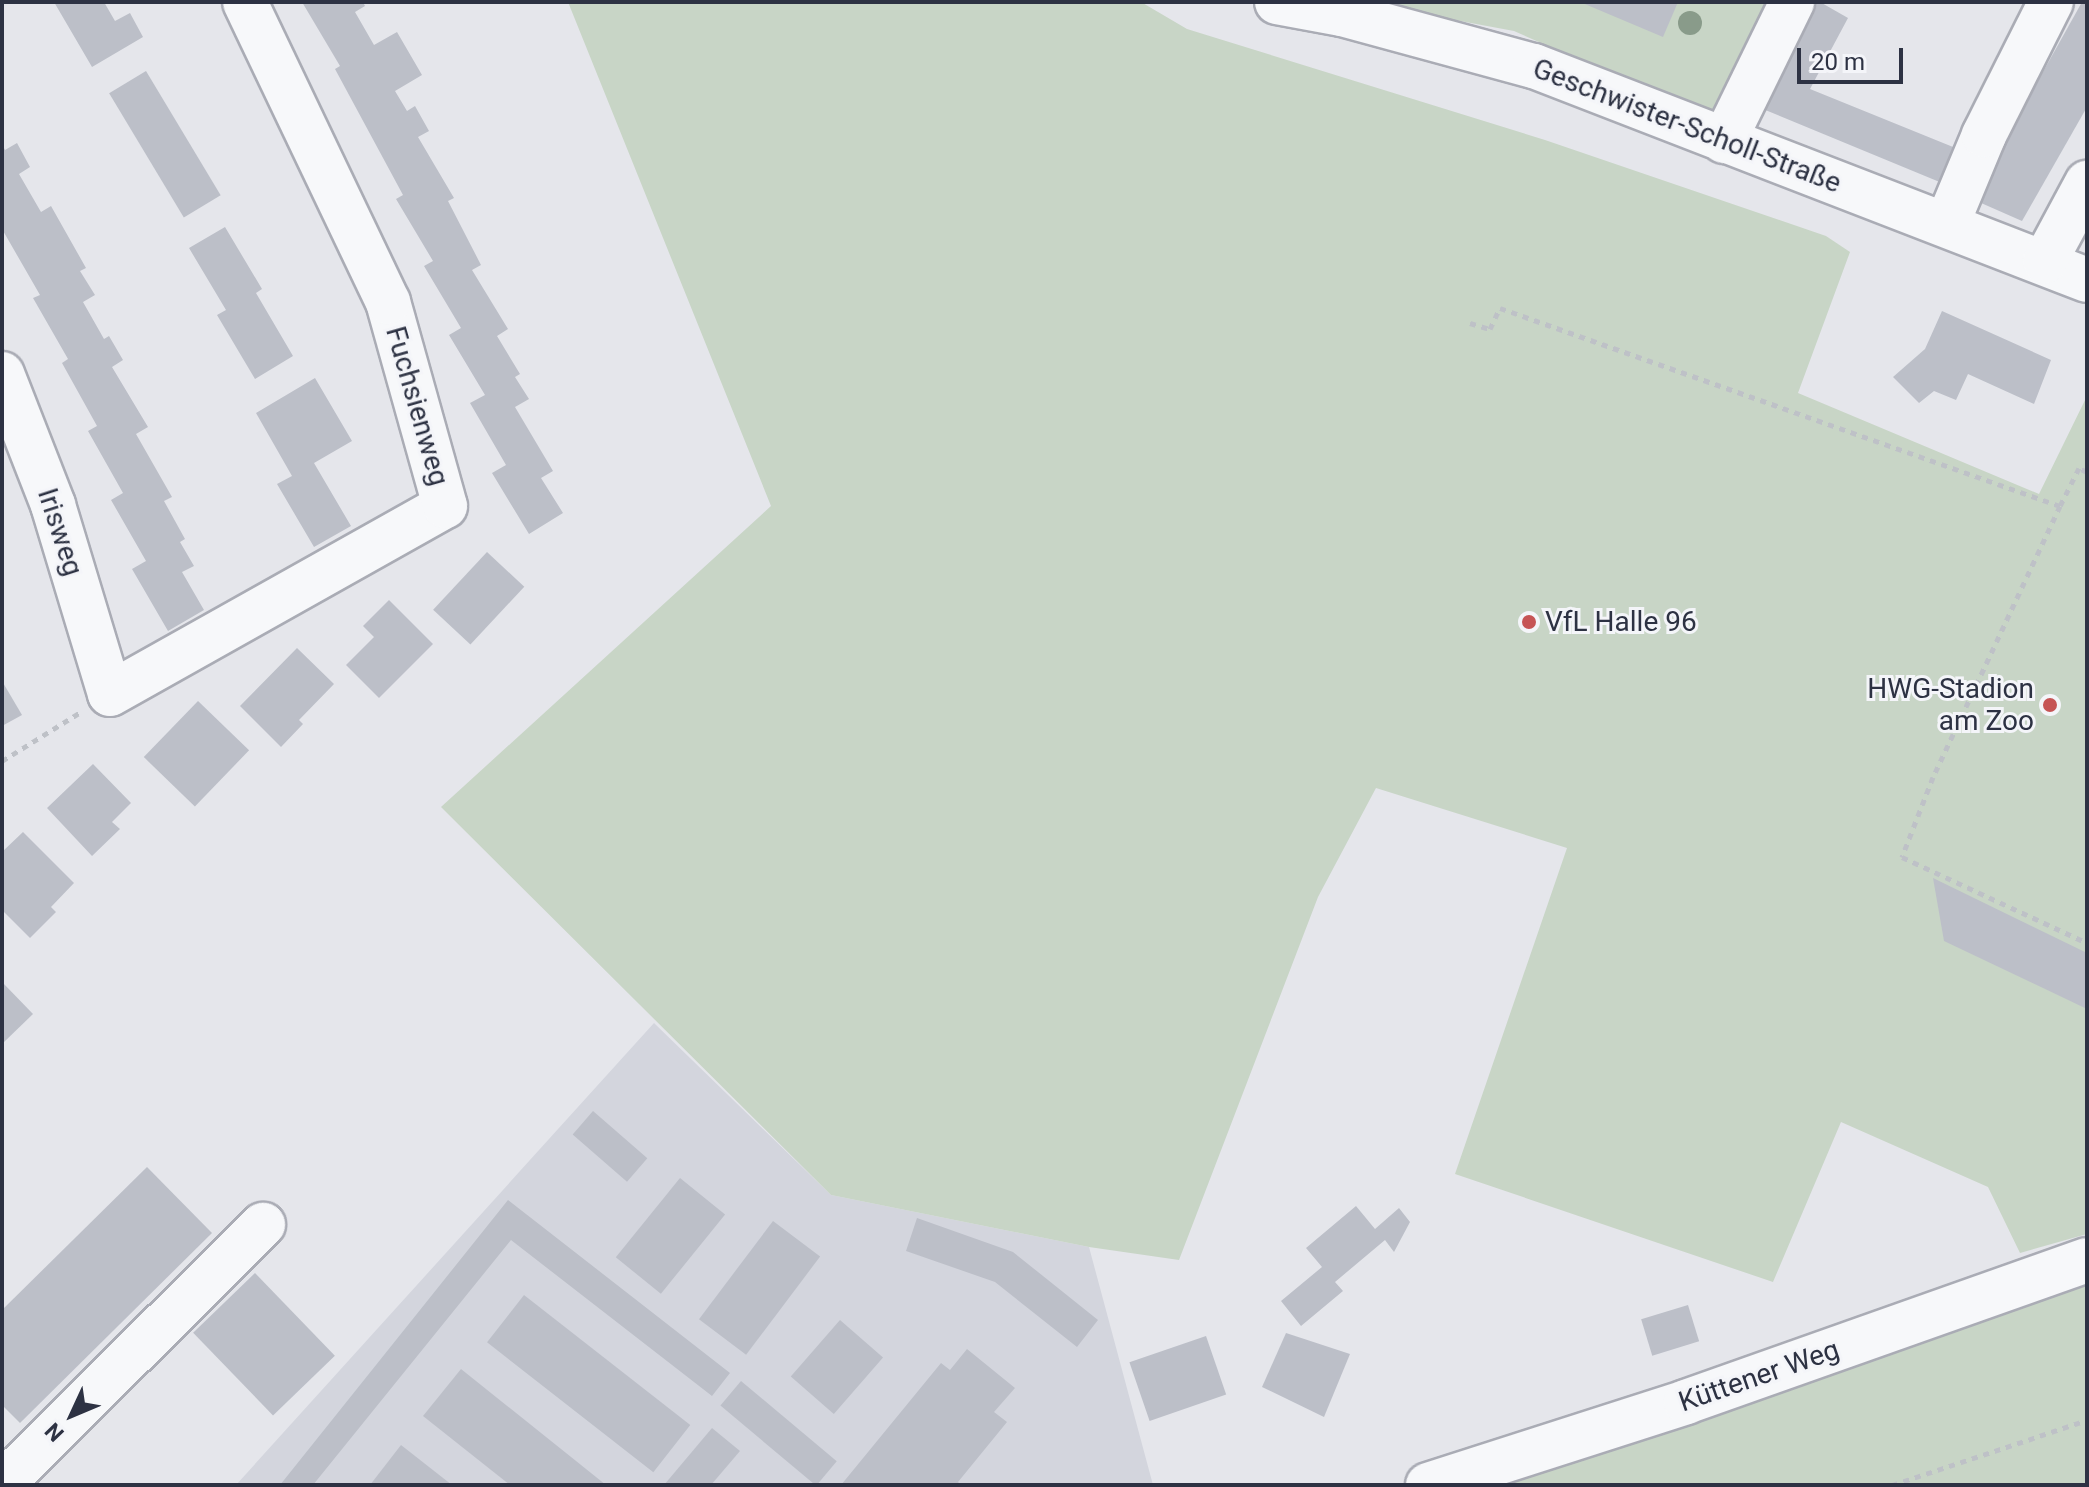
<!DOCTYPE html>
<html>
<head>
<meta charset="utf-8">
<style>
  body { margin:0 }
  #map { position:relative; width:2089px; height:1487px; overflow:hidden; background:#e5e6eb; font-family:Roboto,sans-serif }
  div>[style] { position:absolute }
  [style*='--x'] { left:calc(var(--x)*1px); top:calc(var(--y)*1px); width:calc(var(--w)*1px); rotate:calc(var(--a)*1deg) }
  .built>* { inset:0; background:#d3d5dd }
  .green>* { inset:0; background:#c8d5c6 }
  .building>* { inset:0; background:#bcbfc8; transform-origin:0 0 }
  .path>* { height:5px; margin-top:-2.5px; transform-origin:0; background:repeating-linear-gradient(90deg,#bec1c7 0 6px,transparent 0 12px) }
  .roads { filter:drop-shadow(2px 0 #aaacb5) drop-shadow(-2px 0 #aaacb5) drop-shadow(0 2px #aaacb5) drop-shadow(0 -2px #aaacb5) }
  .minor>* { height:44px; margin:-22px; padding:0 22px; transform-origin:22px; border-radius:22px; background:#f7f8fa }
  .trees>* { width:24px; height:24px; margin:-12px; border-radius:50%; background:#899b8a }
  .dots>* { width:22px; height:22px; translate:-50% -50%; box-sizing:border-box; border:4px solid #f4f5f9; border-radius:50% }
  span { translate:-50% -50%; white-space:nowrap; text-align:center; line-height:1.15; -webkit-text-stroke:6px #f4f5f9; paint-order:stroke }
  .street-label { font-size:28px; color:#2d3243 }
  .poi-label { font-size:28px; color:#2d3243 }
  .left { translate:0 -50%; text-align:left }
  .right { translate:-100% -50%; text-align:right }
  .frame { position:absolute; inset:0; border:4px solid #2d3243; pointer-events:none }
  .north { position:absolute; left:32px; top:1375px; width:80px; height:80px; -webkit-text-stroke:6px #f4f5f9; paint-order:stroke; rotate:226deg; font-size:22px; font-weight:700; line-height:32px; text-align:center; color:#2d3243 }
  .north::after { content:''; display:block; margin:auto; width:28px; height:36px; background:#2d3243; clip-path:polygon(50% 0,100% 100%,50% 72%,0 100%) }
  .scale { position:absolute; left:1797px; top:48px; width:106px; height:36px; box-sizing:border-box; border:4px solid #2d3243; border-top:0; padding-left:10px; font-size:24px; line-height:28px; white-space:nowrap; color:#2d3243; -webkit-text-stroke:6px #f4f5f9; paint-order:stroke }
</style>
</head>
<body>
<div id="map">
  <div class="built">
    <i style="clip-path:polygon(654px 1023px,831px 1195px,1089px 1247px,1153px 1485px,236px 1485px)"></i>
  </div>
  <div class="green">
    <i style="clip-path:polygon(568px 2px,1141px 2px,1187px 29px,1545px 140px,1826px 236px,1850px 252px,1798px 393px,2039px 494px,2087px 396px,2087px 1234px,2020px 1253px,1988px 1187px,1841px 1122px,1773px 1282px,1455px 1174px,1567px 848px,1376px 788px,1318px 897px,1179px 1260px,1089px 1247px,831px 1195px,441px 807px,771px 506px)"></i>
    <i style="clip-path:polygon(1358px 2px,1773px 2px,1712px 118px,1514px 31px)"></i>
    <i style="clip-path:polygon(2087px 1284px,2087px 1485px,1464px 1485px)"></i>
  </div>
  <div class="building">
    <i style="clip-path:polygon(54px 2px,104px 2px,115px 21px,130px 13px,143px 37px,92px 67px)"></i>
    <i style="clip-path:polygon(302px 2px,363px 2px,365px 6px,355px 12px,374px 45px,397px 32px,422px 75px,395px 91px,407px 111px,415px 106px,429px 131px,418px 137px,454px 198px,448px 201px,481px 265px,472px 270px,508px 329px,497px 336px,520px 374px,515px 377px,529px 399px,515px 407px,553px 471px,541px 478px,563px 513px,529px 534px,492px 473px,506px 465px,470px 403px,485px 395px,449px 335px,461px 328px,424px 266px,433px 261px,396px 199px,403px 195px,335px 69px,340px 66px)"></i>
    <i style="clip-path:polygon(1580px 2px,1678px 2px,1663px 37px)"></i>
    <i style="clip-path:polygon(1812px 2px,1820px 2px,1848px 18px,1810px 89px,1958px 149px,1942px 183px,1758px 107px)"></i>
    <i style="clip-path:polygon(2082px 2px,2087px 2px,2087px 107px,2022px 221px,1972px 199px)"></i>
    <i style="left:146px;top:71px;width:145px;height:43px;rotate:59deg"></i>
    <i style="clip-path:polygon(17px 143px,30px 167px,19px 174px,41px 212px,51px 206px,86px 268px,80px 271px,95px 295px,83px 302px,104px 339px,109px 336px,123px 360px,112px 367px,148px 427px,136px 434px,172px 497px,164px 501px,185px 539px,180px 542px,194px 566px,182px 572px,204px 610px,168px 631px,132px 569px,146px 561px,111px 500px,123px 493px,88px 431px,97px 426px,62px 363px,68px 359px,33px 298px,40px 295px,2px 229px,2px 144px,5px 150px)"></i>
    <i style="clip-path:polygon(225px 227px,262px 289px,256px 293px,293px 356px,255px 379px,217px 315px,226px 310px,189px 248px)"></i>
    <i style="clip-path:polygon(1942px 311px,2051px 360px,2034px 404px,1968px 374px,1956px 400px,1934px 391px,1919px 403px,1893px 377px,1925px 349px)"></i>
    <i style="clip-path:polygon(315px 378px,352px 441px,314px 463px,351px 526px,314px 547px,277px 484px,292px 476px,256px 413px)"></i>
    <i style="left:487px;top:552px;width:51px;height:79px;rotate:43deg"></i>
    <i style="clip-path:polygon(389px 600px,433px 644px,379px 698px,346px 665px,374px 637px,363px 626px)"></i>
    <i style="clip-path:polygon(297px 648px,334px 684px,299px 720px,303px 724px,281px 747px,240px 706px)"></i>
    <i style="clip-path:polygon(2px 681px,22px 715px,2px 726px)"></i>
    <i style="left:198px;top:701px;width:71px;height:78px;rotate:44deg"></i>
    <i style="clip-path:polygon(93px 764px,131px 803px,112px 822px,120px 829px,92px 856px,47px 808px)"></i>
    <i style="clip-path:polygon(23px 832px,74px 883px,51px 907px,56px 912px,30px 938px,2px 910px,2px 852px)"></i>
    <i style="clip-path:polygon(1933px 878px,2087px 953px,2087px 1009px,1944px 941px)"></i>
    <i style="clip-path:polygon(2px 982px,33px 1014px,2px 1044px)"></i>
    <i style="left:593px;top:1111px;width:72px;height:31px;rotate:41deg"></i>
    <i style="clip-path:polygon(147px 1167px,212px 1233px,20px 1423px,2px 1405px,2px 1310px)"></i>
    <i style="left:680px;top:1178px;width:58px;height:102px;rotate:39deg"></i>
    <i style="clip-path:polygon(508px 1200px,730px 1373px,712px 1396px,511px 1240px,313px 1485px,280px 1485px)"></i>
    <i style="clip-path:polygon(1356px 1206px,1375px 1229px,1399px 1208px,1410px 1222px,1394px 1252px,1385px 1240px,1335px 1282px,1343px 1291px,1301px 1326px,1281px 1301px,1322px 1267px,1306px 1248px)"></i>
    <i style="clip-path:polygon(917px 1218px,1013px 1252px,1098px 1320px,1077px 1347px,995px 1282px,906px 1251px)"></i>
    <i style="left:773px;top:1221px;width:59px;height:123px;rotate:37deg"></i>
    <i style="left:255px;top:1273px;width:115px;height:86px;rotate:46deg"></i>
    <i style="left:524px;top:1295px;width:211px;height:60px;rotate:38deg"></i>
    <i style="left:1688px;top:1305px;width:38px;height:49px;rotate:73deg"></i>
    <i style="left:840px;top:1320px;width:57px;height:75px;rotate:41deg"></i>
    <i style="clip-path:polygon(1286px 1333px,1350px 1354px,1324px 1417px,1262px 1387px)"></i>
    <i style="left:1206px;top:1336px;width:62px;height:81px;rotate:71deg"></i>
    <i style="clip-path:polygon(967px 1349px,1015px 1388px,994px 1412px,1007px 1422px,958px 1482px,961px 1485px,841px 1485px,941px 1363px,950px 1370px)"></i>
    <i style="clip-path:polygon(461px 1369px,606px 1485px,510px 1485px,423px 1416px)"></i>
    <i style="left:741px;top:1381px;width:125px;height:32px;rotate:40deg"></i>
    <i style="clip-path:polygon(712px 1428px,740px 1451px,711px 1485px,664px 1485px)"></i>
    <i style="clip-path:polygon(401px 1445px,452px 1485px,370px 1485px)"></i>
  </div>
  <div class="path">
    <i style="--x:1470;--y:323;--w:21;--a:17"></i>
    <i style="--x:1490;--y:329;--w:23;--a:-65"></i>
    <i style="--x:1500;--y:308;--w:594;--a:19.47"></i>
    <i style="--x:2087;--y:472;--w:9;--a:-153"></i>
    <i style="--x:2079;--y:468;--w:42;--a:116.6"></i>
    <i style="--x:2060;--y:506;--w:299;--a:115.1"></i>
    <i style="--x:1933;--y:777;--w:86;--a:111.2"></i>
    <i style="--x:1902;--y:857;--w:204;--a:24.9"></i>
    <i style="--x:2;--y:761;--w:91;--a:-31.9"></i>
    <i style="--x:1892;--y:1485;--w:206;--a:-18.4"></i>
  </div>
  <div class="roads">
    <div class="minor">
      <i style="--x:1277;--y:2;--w:66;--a:10.5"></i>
      <i style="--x:1342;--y:14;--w:199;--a:15.2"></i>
      <i style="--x:1534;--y:66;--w:593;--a:21.16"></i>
      <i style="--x:1724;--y:141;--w:155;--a:-63.9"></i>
      <i style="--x:1947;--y:224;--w:96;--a:-67.4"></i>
      <i style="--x:1984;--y:135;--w:149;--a:-63.3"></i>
      <i style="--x:2045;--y:261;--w:89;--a:-61.7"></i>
      <i style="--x:2;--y:374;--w:141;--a:68.7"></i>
      <i style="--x:53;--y:505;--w:197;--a:73.2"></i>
      <i style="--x:110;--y:694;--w:384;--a:-29.3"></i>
      <i style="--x:445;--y:506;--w:212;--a:-105.6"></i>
      <i style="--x:388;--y:302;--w:332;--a:-115.5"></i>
      <i style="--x:2;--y:1484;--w:368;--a:-44.8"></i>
      <i style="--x:1428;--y:1485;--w:271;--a:-17.8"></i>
      <i style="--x:1686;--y:1402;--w:425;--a:-19.5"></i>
    </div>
  </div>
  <div class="trees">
    <i style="left:1690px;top:23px"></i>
  </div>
  <div class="dots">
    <i style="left:1529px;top:622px;background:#c65455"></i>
    <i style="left:2050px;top:705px;background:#c65455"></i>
  </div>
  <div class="street-label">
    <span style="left:1687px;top:126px;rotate:21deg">Geschwister-Scholl-Straße</span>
    <span style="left:417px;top:406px;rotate:74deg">Fuchsienweg</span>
    <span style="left:60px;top:532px;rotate:72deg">Irisweg</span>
    <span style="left:1759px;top:1376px;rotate:-19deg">Küttener Weg</span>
  </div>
  <div class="poi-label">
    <span class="left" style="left:1545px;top:622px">VfL Halle 96</span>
    <span class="right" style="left:2034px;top:705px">HWG-Stadion<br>am Zoo</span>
  </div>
  <div class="frame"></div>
  <div class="north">N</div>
  <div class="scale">20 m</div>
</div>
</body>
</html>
